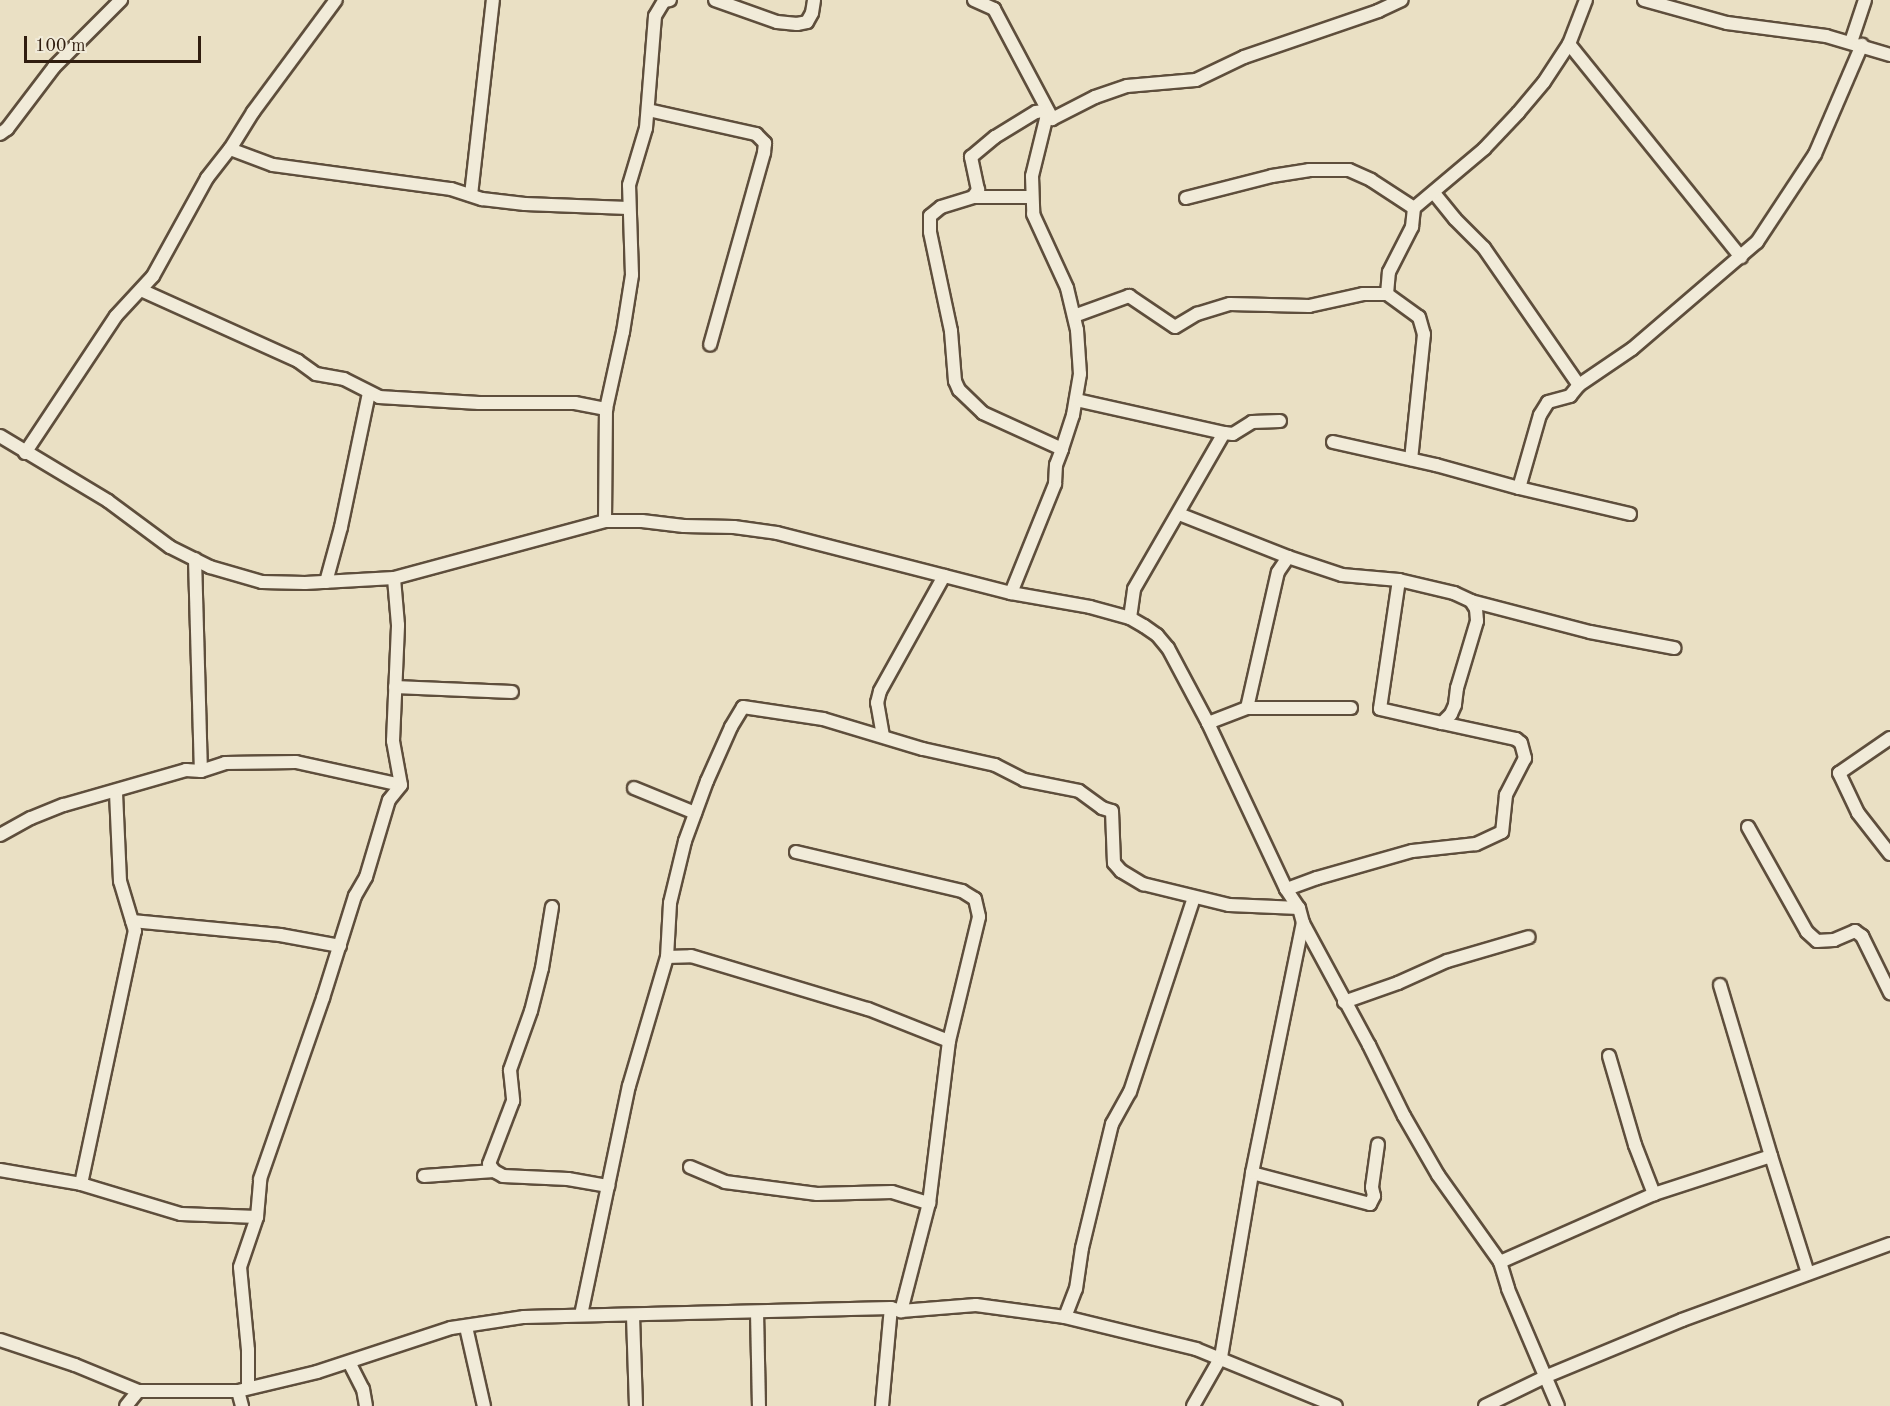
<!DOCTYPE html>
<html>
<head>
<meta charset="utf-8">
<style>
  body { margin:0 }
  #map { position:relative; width:1890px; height:1406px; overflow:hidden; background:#eae0c4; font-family:"Old Standard TT",serif }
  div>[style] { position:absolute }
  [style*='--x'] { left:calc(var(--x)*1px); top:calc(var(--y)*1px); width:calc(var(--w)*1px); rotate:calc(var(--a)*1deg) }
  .roads { filter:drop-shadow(2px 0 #5e4e3c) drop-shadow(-2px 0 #5e4e3c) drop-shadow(0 2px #5e4e3c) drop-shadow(0 -2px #5e4e3c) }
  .minor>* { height:12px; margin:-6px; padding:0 6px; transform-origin:6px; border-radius:6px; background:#f1ebd9 }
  span { translate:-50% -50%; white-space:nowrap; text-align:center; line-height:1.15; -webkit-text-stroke:4.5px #f1ebd9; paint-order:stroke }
  .scale { position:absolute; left:24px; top:36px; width:177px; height:27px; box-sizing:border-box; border:3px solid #301d0f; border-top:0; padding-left:8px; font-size:18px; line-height:21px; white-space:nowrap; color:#301d0f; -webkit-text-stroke:4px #f1ebd9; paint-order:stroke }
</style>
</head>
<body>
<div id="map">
  <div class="roads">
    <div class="minor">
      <i style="--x:715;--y:0;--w:66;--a:19.5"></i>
      <i style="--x:777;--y:22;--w:20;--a:6"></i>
      <i style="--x:797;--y:24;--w:10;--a:-11"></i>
      <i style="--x:807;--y:22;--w:10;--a:-61"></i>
      <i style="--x:812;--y:13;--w:13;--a:-81"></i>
      <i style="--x:974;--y:0;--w:22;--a:24"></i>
      <i style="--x:994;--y:9;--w:121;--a:62"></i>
      <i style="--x:1644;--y:0;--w:86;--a:15.5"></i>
      <i style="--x:1727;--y:23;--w:100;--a:7.5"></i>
      <i style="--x:1826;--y:36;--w:67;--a:16.5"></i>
      <i style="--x:1851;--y:42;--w:44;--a:-71.6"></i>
      <i style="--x:1569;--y:44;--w:274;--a:51.1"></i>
      <i style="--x:648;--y:110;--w:111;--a:12.5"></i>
      <i style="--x:756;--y:134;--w:13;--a:45"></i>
      <i style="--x:765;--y:143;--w:10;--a:96"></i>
      <i style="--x:764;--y:153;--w:199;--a:105.7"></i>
      <i style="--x:1047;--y:115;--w:63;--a:103.8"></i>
      <i style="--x:1032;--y:176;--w:38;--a:88"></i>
      <i style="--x:1033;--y:214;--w:81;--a:65.3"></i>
      <i style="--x:1067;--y:288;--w:43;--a:76.6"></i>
      <i style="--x:1077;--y:330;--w:44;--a:86.1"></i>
      <i style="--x:1080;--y:374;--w:42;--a:99.7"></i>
      <i style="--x:1073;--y:415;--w:36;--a:108"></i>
      <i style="--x:0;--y:134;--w:9;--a:-36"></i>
      <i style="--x:7;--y:129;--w:78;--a:-52.8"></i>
      <i style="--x:54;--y:67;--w:95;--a:-45"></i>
      <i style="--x:230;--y:149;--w:46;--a:20.4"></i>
      <i style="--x:273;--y:165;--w:180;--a:7.7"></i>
      <i style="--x:451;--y:189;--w:33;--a:18"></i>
      <i style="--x:482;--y:199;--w:43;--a:6.6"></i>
      <i style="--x:525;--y:204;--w:103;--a:2.2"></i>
      <i style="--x:1434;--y:193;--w:33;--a:51"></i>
      <i style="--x:1455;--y:219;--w:41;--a:45"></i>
      <i style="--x:1484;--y:248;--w:167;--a:55.3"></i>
      <i style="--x:1579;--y:385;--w:64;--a:-34.2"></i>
      <i style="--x:1632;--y:349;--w:165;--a:-40.6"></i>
      <i style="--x:1757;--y:242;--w:105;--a:-56.6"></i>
      <i style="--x:1815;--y:154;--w:119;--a:-66.7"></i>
      <i style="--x:471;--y:195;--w:196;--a:-83.6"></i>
      <i style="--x:973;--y:197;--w:59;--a:0"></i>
      <i style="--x:1186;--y:198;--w:89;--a:-14.3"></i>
      <i style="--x:1272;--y:176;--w:37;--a:-9"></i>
      <i style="--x:1309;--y:170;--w:40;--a:0"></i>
      <i style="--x:1349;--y:170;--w:24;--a:24"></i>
      <i style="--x:1371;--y:180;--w:51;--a:33.1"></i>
      <i style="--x:141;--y:290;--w:172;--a:24.3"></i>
      <i style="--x:298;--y:361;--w:22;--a:36"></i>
      <i style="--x:316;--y:374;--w:28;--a:10"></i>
      <i style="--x:344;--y:379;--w:39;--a:27"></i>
      <i style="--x:379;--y:397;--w:100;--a:3.4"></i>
      <i style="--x:479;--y:403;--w:96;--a:0"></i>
      <i style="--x:575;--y:403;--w:32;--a:11"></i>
      <i style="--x:1387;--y:294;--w:39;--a:36"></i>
      <i style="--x:1419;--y:317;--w:18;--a:74"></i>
      <i style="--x:1424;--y:334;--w:126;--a:95.9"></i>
      <i style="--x:1074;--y:316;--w:59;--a:-20"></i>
      <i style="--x:1129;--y:296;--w:55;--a:34"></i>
      <i style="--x:1175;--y:327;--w:26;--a:-31"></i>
      <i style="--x:1197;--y:314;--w:34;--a:-17"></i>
      <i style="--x:1230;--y:304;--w:79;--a:1.5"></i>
      <i style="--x:1309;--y:306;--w:55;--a:-12.5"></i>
      <i style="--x:1363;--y:294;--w:24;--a:0"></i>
      <i style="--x:1387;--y:294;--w:22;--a:-85"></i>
      <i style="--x:1389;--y:272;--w:51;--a:-62.9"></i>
      <i style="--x:1412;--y:227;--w:19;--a:-84"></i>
      <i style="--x:1414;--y:208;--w:92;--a:-40.1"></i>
      <i style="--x:1484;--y:149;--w:50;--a:-46.6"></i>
      <i style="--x:1518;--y:113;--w:40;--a:-50"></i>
      <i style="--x:1544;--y:82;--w:45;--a:-56.7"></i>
      <i style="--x:1569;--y:44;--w:47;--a:-68.9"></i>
      <i style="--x:1076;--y:400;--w:152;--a:12.6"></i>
      <i style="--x:0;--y:436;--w:126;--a:31"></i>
      <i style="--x:108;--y:501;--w:77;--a:36.6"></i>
      <i style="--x:170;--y:547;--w:45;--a:26.6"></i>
      <i style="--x:210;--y:567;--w:54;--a:16.1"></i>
      <i style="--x:262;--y:582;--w:43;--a:1.3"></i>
      <i style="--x:305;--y:583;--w:89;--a:-3.2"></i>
      <i style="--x:394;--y:578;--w:219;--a:-15.1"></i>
      <i style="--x:605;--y:521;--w:37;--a:0"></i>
      <i style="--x:642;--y:521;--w:42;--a:6.8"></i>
      <i style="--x:684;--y:526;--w:50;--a:1.1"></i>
      <i style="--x:734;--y:527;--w:43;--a:7.9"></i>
      <i style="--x:777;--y:533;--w:242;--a:14.4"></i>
      <i style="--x:1011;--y:593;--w:80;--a:10"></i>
      <i style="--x:1090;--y:607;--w:41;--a:15.4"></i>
      <i style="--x:1130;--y:618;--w:16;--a:30"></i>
      <i style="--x:1144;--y:626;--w:16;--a:35"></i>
      <i style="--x:1157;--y:635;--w:17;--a:50"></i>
      <i style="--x:1168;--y:648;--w:85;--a:61.9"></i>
      <i style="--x:1208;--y:723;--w:183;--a:64.8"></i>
      <i style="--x:1286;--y:889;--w:23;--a:56"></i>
      <i style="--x:1299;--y:908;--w:16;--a:75"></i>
      <i style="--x:1303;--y:923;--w:139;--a:61.6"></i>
      <i style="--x:1369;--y:1045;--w:79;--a:63.8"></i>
      <i style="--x:1404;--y:1116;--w:68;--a:60"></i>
      <i style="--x:1438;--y:1175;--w:107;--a:54.5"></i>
      <i style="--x:1500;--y:1262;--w:28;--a:73"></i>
      <i style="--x:1508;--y:1289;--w:127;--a:66.9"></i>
      <i style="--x:1333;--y:442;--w:106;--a:12.6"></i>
      <i style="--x:1436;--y:465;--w:86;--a:15.5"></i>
      <i style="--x:1519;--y:488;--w:114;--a:13.2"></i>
      <i style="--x:25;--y:453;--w:164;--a:-56.4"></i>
      <i style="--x:116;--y:316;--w:54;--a:-47.2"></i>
      <i style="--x:153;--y:276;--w:112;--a:-61.1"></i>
      <i style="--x:207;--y:178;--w:37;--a:-52"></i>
      <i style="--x:230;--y:149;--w:44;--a:-58.1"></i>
      <i style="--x:253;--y:112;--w:139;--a:-53.5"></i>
      <i style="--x:1519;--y:488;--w:76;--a:-74"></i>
      <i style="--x:1540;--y:415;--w:15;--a:-58"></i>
      <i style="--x:1548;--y:402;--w:23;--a:-15"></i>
      <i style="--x:1570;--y:396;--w:14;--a:-51"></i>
      <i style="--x:1179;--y:514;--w:117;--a:21.5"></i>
      <i style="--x:605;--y:521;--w:112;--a:-89.5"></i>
      <i style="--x:606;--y:409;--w:79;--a:-77.6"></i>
      <i style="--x:623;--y:332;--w:58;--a:-81"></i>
      <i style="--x:632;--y:275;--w:90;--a:-91.9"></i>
      <i style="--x:629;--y:185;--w:59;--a:-73.4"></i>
      <i style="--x:646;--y:128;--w:112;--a:-85.4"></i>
      <i style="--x:655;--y:16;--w:17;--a:-59"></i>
      <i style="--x:664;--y:1;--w:6;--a:-9"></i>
      <i style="--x:195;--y:559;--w:212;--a:88.4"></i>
      <i style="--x:1399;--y:580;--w:130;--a:98.4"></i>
      <i style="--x:1380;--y:709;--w:64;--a:12.7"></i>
      <i style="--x:326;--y:582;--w:57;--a:-74.7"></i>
      <i style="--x:341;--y:527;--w:137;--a:-78.2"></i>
      <i style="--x:1011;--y:593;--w:118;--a:-68"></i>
      <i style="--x:1055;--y:484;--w:19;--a:-87"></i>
      <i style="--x:1056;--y:465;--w:17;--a:-69"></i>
      <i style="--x:1062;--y:449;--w:87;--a:-155.5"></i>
      <i style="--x:983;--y:413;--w:33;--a:-136"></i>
      <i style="--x:959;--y:390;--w:10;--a:-114"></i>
      <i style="--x:955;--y:381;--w:50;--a:-94.6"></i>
      <i style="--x:951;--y:331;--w:101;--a:-102"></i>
      <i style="--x:930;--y:232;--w:16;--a:-90"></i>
      <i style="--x:930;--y:216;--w:14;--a:-39"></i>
      <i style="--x:941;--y:207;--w:34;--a:-17"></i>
      <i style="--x:973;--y:197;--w:9;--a:-54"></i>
      <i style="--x:978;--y:190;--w:34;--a:-102"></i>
      <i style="--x:971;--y:157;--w:31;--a:-40"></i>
      <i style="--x:995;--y:137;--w:48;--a:-31.4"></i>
      <i style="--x:1036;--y:112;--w:6;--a:-9"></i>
      <i style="--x:1042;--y:111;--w:13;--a:39"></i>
      <i style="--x:1052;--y:119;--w:48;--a:-27.1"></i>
      <i style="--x:1095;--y:97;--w:34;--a:-19"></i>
      <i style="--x:1127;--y:86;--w:69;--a:-5"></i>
      <i style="--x:1196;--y:80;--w:53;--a:-25.6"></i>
      <i style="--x:1244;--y:57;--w:142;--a:-18.9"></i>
      <i style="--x:1378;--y:11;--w:26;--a:-25"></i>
      <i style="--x:1471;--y:601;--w:123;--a:14.6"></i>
      <i style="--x:1590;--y:632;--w:86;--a:10.8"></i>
      <i style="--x:1130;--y:618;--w:29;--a:-82"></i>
      <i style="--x:1134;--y:589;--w:180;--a:-60"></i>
      <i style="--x:1224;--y:433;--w:9;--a:6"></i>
      <i style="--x:1233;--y:434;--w:22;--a:-32"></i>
      <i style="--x:1252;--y:422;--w:28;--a:-2"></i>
      <i style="--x:395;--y:687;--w:117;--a:2.4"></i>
      <i style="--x:1247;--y:708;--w:104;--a:0"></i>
      <i style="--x:1208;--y:723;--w:42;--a:-21"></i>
      <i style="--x:1247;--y:708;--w:139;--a:-77.2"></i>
      <i style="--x:1278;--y:572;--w:18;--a:-56"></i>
      <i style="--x:1288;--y:557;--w:57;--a:18.4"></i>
      <i style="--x:1342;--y:575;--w:57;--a:5"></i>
      <i style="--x:1399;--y:580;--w:57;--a:13.3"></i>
      <i style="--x:1454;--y:593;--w:19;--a:25"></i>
      <i style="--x:1471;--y:601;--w:9;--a:58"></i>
      <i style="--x:1476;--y:609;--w:12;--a:85"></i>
      <i style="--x:1477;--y:621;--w:70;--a:106.6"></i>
      <i style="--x:1457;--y:688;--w:17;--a:97"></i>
      <i style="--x:1455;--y:705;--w:10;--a:114"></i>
      <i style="--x:1451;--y:714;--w:13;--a:135"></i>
      <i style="--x:1442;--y:723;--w:76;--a:12.2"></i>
      <i style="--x:1516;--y:739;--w:6;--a:39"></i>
      <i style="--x:1521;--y:743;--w:16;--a:75"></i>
      <i style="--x:1525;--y:758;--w:42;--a:117.2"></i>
      <i style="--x:1506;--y:795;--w:37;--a:96"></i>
      <i style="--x:1502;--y:832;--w:29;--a:155"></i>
      <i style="--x:1476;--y:844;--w:64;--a:173.8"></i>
      <i style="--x:1412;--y:851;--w:99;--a:164.1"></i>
      <i style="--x:1317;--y:878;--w:33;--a:160"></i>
      <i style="--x:883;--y:736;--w:34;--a:-100"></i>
      <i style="--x:877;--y:703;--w:12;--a:-76"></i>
      <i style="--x:880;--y:691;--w:132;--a:-60.9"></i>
      <i style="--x:1890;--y:738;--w:62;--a:145.5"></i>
      <i style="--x:1839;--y:773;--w:44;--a:64.6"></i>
      <i style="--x:1858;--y:813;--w:52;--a:52"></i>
      <i style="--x:634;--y:788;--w:66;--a:22.3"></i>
      <i style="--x:1748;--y:827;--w:120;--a:60.7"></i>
      <i style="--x:1807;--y:932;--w:13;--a:42"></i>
      <i style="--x:1817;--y:941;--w:17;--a:-3"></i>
      <i style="--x:1834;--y:940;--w:23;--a:-23"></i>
      <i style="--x:1855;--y:931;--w:9;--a:36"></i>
      <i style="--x:1862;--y:936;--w:64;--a:63.8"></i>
      <i style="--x:0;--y:835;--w:35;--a:-29"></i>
      <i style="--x:31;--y:818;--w:35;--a:-22"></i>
      <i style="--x:64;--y:805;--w:127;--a:-16"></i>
      <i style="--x:186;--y:770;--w:15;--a:4"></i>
      <i style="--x:201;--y:771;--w:25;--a:-18"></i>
      <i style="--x:225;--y:763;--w:71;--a:-0.8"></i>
      <i style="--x:296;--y:762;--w:107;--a:12.4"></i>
      <i style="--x:796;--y:852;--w:171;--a:13.2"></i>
      <i style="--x:962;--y:891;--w:15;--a:32"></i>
      <i style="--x:975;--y:899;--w:18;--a:77"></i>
      <i style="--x:979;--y:917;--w:128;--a:103.6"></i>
      <i style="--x:949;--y:1041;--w:163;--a:97"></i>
      <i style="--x:929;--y:1203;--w:112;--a:104.5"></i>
      <i style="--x:552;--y:907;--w:62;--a:99.3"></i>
      <i style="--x:542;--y:968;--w:44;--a:104.3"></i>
      <i style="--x:531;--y:1011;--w:63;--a:109.6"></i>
      <i style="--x:510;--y:1070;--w:31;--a:84"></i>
      <i style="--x:513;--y:1101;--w:67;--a:110.9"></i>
      <i style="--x:489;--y:1164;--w:9;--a:54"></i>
      <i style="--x:494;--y:1171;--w:10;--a:29"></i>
      <i style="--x:503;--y:1176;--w:65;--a:2.6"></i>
      <i style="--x:568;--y:1179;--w:41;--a:9.9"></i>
      <i style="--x:132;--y:921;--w:149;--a:5.4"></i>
      <i style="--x:280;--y:935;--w:61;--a:10.4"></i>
      <i style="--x:667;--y:957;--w:24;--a:-2"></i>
      <i style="--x:691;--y:956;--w:185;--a:16.7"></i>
      <i style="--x:868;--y:1009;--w:87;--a:21.6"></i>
      <i style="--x:1720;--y:985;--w:178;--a:73.4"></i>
      <i style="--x:1344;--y:1002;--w:57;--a:-19.4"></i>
      <i style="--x:1398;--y:983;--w:54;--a:-24.2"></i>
      <i style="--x:1447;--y:961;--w:85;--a:-16.3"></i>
      <i style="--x:1609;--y:1056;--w:93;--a:73.7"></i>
      <i style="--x:1635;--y:1145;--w:53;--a:68.8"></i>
      <i style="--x:690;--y:1167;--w:38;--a:23"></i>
      <i style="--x:725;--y:1182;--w:93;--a:7.4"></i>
      <i style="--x:817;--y:1194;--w:75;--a:-1.5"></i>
      <i style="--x:892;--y:1192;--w:39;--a:17"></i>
      <i style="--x:0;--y:1170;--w:82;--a:9.8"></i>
      <i style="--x:81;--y:1184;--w:104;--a:16.7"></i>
      <i style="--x:181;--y:1214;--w:76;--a:2.3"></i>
      <i style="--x:1252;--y:1173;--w:122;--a:14.7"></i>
      <i style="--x:1370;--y:1204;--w:9;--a:-63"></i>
      <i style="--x:1374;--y:1196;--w:9;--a:-103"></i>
      <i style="--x:1372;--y:1187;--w:43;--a:-82.1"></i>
      <i style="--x:424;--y:1176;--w:70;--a:-4.1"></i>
      <i style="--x:81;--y:1184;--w:259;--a:-78"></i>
      <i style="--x:135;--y:931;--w:52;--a:-106.7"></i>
      <i style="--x:120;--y:881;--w:89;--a:-92.6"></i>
      <i style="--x:1500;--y:1262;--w:168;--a:-23.8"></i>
      <i style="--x:1654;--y:1194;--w:123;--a:-18"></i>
      <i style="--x:1771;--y:1156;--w:123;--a:72.5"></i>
      <i style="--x:757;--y:1312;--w:94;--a:88.8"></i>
      <i style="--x:581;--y:1315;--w:234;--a:-78.2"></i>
      <i style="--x:629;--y:1086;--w:134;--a:-73.6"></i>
      <i style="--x:667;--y:957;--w:54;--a:-86.8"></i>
      <i style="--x:670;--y:903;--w:64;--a:-76.4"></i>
      <i style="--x:685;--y:841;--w:64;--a:-69.9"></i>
      <i style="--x:707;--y:781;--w:59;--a:-66"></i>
      <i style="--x:731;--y:727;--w:23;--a:-59"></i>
      <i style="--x:743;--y:707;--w:81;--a:8.5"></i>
      <i style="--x:823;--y:719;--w:104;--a:16.7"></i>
      <i style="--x:923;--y:749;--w:74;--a:12.5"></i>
      <i style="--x:995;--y:765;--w:33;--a:27"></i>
      <i style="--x:1024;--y:780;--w:56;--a:11.3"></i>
      <i style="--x:1079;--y:791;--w:29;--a:36"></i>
      <i style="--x:1102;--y:808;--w:10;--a:17"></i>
      <i style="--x:1112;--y:811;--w:52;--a:87.8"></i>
      <i style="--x:1114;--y:863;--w:11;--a:49"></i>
      <i style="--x:1121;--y:871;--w:26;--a:31"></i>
      <i style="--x:1143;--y:884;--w:89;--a:13.7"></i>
      <i style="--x:1229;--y:905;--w:70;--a:2.5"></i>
      <i style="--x:633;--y:1316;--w:90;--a:88.1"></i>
      <i style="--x:1065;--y:1317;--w:30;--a:-69"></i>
      <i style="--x:1076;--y:1289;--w:41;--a:-81.7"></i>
      <i style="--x:1082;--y:1248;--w:128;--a:-76.4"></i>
      <i style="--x:1112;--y:1124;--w:37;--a:-61"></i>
      <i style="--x:1130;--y:1092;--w:205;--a:-71.8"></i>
      <i style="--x:466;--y:1327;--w:81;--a:77.2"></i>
      <i style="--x:0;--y:1340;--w:79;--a:18.4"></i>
      <i style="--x:75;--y:1365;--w:68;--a:22.4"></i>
      <i style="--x:138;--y:1391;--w:100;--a:0"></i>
      <i style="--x:238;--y:1391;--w:81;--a:-13.5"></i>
      <i style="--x:317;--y:1372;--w:141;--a:-18.2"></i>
      <i style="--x:451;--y:1328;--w:74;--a:-8.6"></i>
      <i style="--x:524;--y:1317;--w:367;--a:-1.4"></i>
      <i style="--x:891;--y:1308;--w:10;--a:17"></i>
      <i style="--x:901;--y:1311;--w:75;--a:-4.6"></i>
      <i style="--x:976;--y:1305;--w:90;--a:7.7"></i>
      <i style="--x:1065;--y:1317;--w:135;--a:13.7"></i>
      <i style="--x:1196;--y:1349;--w:151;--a:22.2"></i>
      <i style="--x:349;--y:1362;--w:30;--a:63"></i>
      <i style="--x:363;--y:1389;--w:17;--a:80"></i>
      <i style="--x:248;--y:1387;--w:37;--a:-90"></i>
      <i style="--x:248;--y:1350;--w:83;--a:-95.5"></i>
      <i style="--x:240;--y:1267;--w:53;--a:-71.2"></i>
      <i style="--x:257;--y:1217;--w:38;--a:-85"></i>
      <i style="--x:260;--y:1179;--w:192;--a:-70.8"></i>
      <i style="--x:323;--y:998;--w:107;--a:-72.6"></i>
      <i style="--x:355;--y:896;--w:22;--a:-60"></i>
      <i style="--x:366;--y:877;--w:80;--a:-73.4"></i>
      <i style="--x:389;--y:800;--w:19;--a:-51"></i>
      <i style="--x:401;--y:785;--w:45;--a:-100.3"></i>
      <i style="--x:393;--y:741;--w:116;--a:-87.5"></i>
      <i style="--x:398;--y:625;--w:47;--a:-94.9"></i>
      <i style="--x:238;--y:1391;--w:16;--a:75"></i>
      <i style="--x:126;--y:1406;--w:19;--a:-51"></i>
      <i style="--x:882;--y:1406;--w:98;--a:-84.8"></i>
      <i style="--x:1193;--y:1406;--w:56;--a:-60.3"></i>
      <i style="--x:1221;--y:1357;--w:187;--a:-80.4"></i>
      <i style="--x:1252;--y:1173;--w:255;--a:-78.5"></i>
      <i style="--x:1485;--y:1406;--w:69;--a:-25.8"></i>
      <i style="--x:1547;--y:1376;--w:146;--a:-22.5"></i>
      <i style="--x:1682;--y:1320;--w:221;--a:-20.1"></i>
    </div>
  </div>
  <div class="scale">100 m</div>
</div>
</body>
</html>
